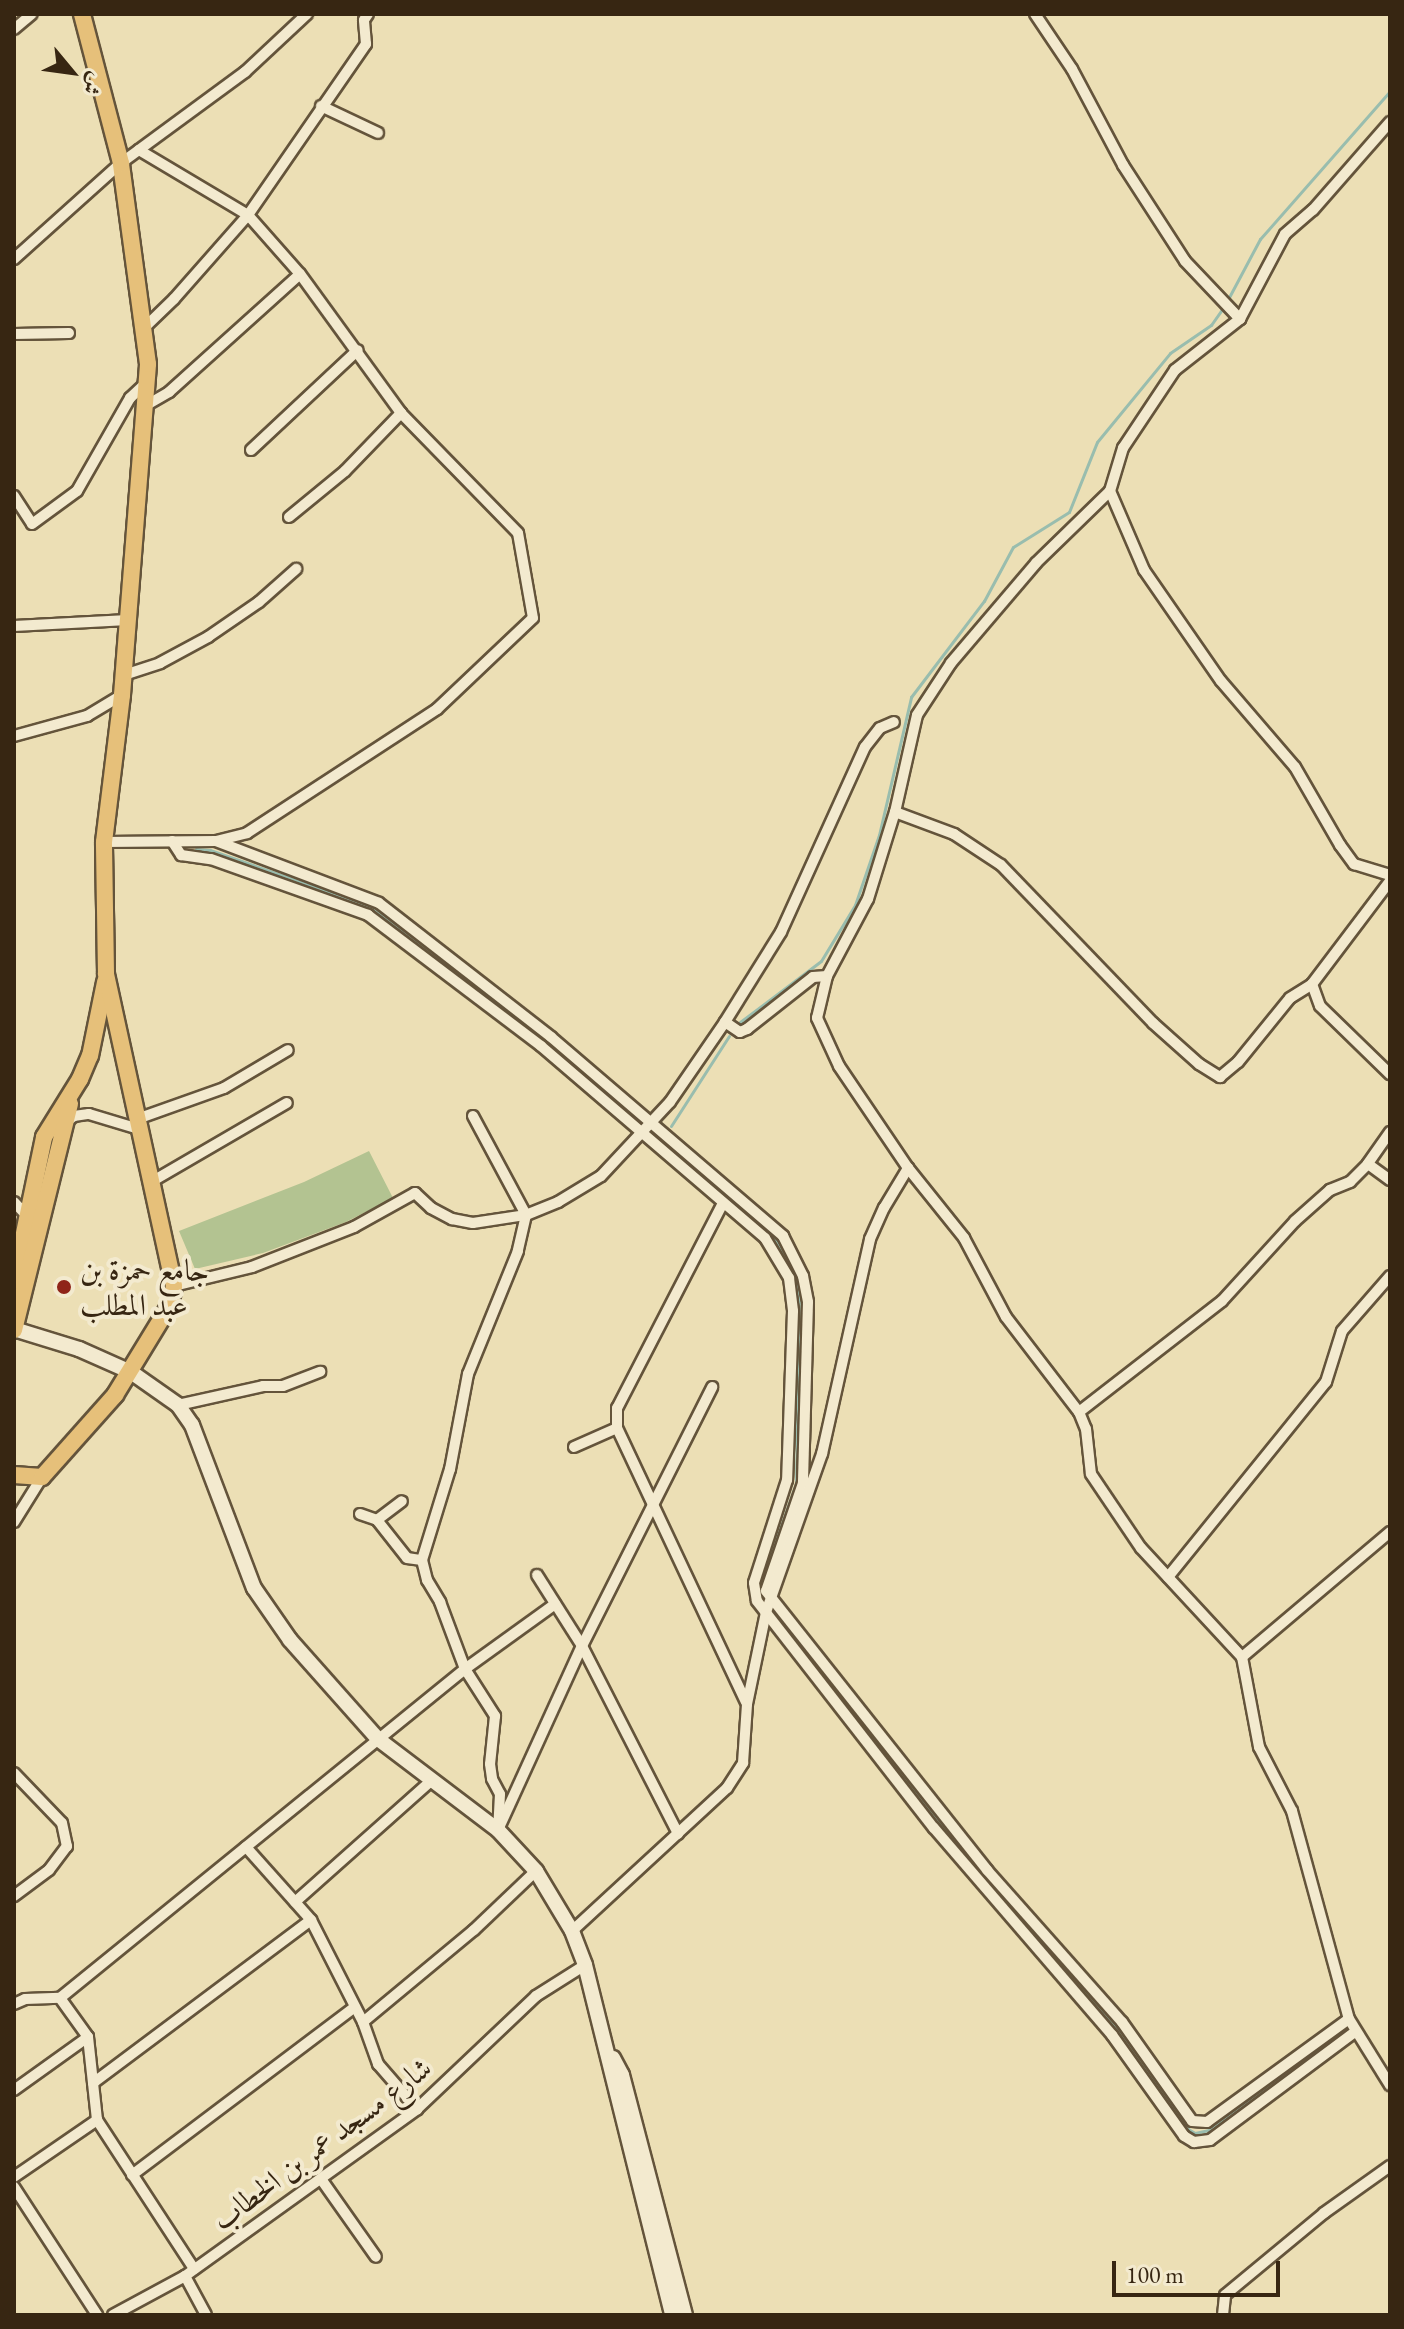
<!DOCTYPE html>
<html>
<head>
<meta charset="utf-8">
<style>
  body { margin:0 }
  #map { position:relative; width:1404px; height:2329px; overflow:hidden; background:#ecdfb5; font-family:"EB Garamond",Amiri,serif }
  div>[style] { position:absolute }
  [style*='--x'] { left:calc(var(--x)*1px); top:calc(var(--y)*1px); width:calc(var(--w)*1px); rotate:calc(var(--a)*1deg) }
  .green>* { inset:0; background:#b3c391 }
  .stream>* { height:3px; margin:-1.5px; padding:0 1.5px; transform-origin:1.5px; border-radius:1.5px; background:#99bdae }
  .roads { filter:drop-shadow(2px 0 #64543b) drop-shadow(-2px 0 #64543b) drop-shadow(0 2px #64543b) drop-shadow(0 -2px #64543b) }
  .street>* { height:10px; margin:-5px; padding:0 5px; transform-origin:5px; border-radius:5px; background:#f3eacf }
  .secondary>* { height:14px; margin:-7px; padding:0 7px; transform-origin:7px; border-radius:7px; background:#f3eacf }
  .primary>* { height:16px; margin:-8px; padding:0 8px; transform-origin:8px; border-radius:8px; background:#e6c07a }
  .dots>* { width:22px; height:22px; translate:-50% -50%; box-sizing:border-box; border:4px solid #f3eacf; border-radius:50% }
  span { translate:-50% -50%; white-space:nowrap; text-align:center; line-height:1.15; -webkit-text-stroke:8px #f3eacf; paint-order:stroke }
  .poi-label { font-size:30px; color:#372612 }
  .left { translate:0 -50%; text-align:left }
  .street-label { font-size:30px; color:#372612 }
  .frame { position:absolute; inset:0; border:16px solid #372612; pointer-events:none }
  .north { position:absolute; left:32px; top:32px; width:80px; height:80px; -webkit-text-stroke:6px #f3eacf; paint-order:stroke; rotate:119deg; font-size:22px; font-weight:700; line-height:32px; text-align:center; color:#372612 }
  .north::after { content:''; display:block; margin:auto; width:28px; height:36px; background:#372612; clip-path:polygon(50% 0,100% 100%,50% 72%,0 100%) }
  .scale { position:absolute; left:1112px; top:2261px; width:168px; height:36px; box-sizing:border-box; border:4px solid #372612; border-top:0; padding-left:10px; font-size:24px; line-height:28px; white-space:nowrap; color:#372612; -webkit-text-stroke:6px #f3eacf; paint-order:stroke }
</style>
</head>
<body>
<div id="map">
  <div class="green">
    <i style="clip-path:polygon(369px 1151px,393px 1198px,346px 1222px,263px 1253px,195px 1269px,179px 1231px,304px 1182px)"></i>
  </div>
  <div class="stream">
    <i style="--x:1227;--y:301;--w:70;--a:-62"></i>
    <i style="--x:1260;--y:239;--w:197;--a:-48.7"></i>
    <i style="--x:196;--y:849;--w:14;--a:4"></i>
    <i style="--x:210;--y:850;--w:166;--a:19.3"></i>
    <i style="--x:367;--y:905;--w:228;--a:37.5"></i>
    <i style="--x:548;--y:1044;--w:52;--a:41.9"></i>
    <i style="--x:740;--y:1022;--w:101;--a:-37"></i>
    <i style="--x:821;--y:961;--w:66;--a:-58.7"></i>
    <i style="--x:855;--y:905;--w:74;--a:-71.1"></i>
    <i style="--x:879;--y:835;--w:142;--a:-76.9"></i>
    <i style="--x:911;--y:697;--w:121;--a:-52.8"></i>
    <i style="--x:984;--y:601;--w:61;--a:-61.8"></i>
    <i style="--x:1013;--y:547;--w:66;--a:-32"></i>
    <i style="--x:1069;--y:512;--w:75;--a:-68.2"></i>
    <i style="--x:1097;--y:442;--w:115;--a:-50.6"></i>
    <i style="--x:1170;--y:353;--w:50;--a:-34.3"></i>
    <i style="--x:1211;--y:325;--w:21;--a:-55"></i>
    <i style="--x:671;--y:1126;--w:107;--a:-57.2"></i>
    <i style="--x:683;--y:1161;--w:114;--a:39.3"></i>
    <i style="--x:771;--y:1233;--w:36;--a:58"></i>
    <i style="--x:790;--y:1263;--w:31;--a:73"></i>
    <i style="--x:799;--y:1293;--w:190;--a:90.9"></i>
    <i style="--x:796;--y:1483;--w:109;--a:109.3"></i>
    <i style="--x:760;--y:1586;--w:7;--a:82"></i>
    <i style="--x:777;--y:1613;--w:321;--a:52.1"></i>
    <i style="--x:990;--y:1884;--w:198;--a:48.9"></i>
    <i style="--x:1120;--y:2033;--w:118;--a:54.7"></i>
    <i style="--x:1188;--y:2129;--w:8;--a:30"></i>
    <i style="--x:1195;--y:2133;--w:14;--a:-12"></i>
    <i style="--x:1209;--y:2130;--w:162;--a:-36.2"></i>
  </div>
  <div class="roads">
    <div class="street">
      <i style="--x:1035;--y:14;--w:66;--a:56.1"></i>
      <i style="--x:1072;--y:69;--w:109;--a:62"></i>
      <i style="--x:1123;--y:165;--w:114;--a:57.1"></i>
      <i style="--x:1185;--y:261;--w:80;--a:46.5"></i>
      <i style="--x:14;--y:29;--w:23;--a:-40"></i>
      <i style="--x:321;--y:106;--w:63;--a:25.3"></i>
      <i style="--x:14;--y:259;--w:144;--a:-41.9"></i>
      <i style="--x:121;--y:163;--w:154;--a:-36.3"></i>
      <i style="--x:245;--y:72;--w:85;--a:-43.1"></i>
      <i style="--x:143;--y:329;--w:43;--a:-44.1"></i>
      <i style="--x:174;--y:299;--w:112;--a:-48.6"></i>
      <i style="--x:248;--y:215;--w:208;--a:-55.4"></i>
      <i style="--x:366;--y:44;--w:24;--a:-95"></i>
      <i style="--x:364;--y:20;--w:7;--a:-56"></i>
      <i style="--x:14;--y:334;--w:55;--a:-1"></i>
      <i style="--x:145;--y:406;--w:28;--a:-30"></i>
      <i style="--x:169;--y:392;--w:176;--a:-42"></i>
      <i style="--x:251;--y:450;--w:146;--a:-43.1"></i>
      <i style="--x:1110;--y:491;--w:86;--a:66.7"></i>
      <i style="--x:1144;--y:570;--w:135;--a:55.3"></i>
      <i style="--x:1221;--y:681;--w:113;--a:49.3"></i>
      <i style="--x:1295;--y:767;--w:90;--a:60"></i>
      <i style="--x:1340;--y:845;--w:24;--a:54"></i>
      <i style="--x:1354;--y:864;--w:38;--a:17"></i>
      <i style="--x:14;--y:496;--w:33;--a:57"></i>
      <i style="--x:32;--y:524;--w:56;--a:-36.3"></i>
      <i style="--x:77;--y:491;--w:107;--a:-60.3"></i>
      <i style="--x:130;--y:398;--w:22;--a:-43"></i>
      <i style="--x:289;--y:517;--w:72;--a:-39.4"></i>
      <i style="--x:345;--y:471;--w:81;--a:-46"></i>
      <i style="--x:14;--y:626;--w:114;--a:-3"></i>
      <i style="--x:124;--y:675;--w:38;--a:-18"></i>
      <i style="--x:160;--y:663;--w:55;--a:-28.4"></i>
      <i style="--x:208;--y:637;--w:62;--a:-34.5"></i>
      <i style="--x:259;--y:602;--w:50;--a:-41.7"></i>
      <i style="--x:14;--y:736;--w:76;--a:-15.3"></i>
      <i style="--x:87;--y:716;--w:41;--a:-31"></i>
      <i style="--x:895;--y:812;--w:63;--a:20.4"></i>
      <i style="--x:954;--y:834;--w:56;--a:33.4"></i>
      <i style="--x:1001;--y:865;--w:219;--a:46.1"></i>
      <i style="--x:1153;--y:1023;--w:62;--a:41.7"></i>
      <i style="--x:1199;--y:1064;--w:25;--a:32"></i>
      <i style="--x:1220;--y:1077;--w:23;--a:-40"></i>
      <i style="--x:1238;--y:1062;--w:82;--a:-50.9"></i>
      <i style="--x:1290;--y:998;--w:26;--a:-32"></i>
      <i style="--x:172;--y:841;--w:17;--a:57"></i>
      <i style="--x:181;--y:855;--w:30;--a:8"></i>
      <i style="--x:211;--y:859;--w:167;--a:19.6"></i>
      <i style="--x:368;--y:915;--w:217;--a:37.1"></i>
      <i style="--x:541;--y:1046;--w:295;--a:40.6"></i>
      <i style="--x:765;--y:1238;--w:47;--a:59"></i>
      <i style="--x:789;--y:1278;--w:33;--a:83"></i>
      <i style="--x:793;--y:1311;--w:169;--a:92"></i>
      <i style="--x:787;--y:1480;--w:108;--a:107.8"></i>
      <i style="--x:754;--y:1583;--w:18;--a:81"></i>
      <i style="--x:757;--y:1601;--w:288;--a:52.1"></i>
      <i style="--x:934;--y:1828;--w:273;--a:49.3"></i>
      <i style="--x:1112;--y:2035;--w:124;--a:54.5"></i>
      <i style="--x:1184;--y:2136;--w:12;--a:31"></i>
      <i style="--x:1194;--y:2142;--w:16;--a:-7"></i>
      <i style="--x:1210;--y:2140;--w:181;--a:-36.7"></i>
      <i style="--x:216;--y:841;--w:174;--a:20.8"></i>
      <i style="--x:379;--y:903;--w:218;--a:37.9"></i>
      <i style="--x:551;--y:1037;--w:306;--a:40.6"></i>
      <i style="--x:783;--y:1236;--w:45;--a:63.4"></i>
      <i style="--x:803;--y:1276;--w:26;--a:79"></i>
      <i style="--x:808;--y:1302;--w:181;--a:91.6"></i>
      <i style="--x:803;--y:1483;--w:114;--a:108.9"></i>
      <i style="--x:766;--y:1591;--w:356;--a:51.6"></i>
      <i style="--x:987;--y:1870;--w:203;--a:48.4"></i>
      <i style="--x:1122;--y:2022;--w:121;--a:54.7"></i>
      <i style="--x:1192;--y:2121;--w:15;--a:4"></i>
      <i style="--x:1207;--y:2122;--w:175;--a:-36"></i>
      <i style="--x:104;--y:842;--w:112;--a:-0.5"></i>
      <i style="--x:216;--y:841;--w:32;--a:-14"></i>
      <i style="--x:247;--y:833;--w:227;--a:-33.1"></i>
      <i style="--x:437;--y:709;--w:132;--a:-43.5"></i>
      <i style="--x:533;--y:618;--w:86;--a:-100"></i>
      <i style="--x:518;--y:533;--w:168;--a:-134.3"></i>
      <i style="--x:401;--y:413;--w:172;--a:-126"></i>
      <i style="--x:300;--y:274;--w:79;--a:-131.4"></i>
      <i style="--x:248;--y:215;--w:127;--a:-149.2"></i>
      <i style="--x:1390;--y:881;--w:129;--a:127.1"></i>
      <i style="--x:1312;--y:984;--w:23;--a:70"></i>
      <i style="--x:1320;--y:1006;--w:98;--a:44.2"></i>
      <i style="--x:725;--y:1022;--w:18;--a:34"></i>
      <i style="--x:740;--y:1032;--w:8;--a:-23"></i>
      <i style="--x:747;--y:1029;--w:84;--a:-38.2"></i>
      <i style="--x:813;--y:977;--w:14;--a:-4"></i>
      <i style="--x:473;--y:1116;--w:112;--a:61.8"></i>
      <i style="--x:526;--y:1215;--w:37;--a:103"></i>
      <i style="--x:518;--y:1251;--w:133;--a:112.1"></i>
      <i style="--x:468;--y:1374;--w:97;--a:100.7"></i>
      <i style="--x:450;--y:1469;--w:95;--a:107.1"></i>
      <i style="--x:422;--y:1560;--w:21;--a:76"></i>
      <i style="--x:427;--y:1580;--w:26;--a:59"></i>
      <i style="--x:440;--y:1602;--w:72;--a:69.5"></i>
      <i style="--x:465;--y:1669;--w:56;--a:57.4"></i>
      <i style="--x:495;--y:1716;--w:48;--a:95.9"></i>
      <i style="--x:490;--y:1764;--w:15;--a:82"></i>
      <i style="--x:492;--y:1779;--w:17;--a:62"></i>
      <i style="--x:500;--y:1794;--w:36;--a:93"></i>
      <i style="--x:498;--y:1830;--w:202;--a:-65.5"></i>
      <i style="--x:582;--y:1646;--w:290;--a:-63.3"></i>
      <i style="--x:137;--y:1119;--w:92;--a:-19.6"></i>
      <i style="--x:224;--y:1088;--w:74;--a:-30.7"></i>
      <i style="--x:66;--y:1122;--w:10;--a:-37"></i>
      <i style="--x:74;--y:1116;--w:15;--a:-8"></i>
      <i style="--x:89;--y:1114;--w:52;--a:16.7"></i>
      <i style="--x:1390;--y:1132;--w:39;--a:125"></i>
      <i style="--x:1368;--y:1164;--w:27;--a:36"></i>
      <i style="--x:908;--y:1168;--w:90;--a:51.3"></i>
      <i style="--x:964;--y:1238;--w:89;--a:62"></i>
      <i style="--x:1006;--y:1317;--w:120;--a:52.5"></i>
      <i style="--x:1079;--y:1412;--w:18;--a:68"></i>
      <i style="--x:1086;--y:1429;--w:45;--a:83.7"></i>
      <i style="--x:1091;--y:1474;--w:89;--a:56"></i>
      <i style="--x:1141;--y:1548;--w:149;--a:47.2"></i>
      <i style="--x:151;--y:1182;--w:157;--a:-30.2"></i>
      <i style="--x:14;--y:1202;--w:19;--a:47"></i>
      <i style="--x:723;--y:1203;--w:231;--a:117.3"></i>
      <i style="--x:617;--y:1408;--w:20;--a:90"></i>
      <i style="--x:617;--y:1428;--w:303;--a:64.8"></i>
      <i style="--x:174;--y:1286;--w:80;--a:-13.7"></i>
      <i style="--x:252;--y:1267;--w:110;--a:-21.4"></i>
      <i style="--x:354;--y:1227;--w:70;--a:-29.1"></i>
      <i style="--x:415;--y:1193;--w:22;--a:43"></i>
      <i style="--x:431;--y:1208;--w:24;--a:28"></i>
      <i style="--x:452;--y:1219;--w:21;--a:11"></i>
      <i style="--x:473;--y:1223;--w:54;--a:-8.6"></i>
      <i style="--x:526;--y:1215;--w:35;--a:-22"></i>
      <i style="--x:558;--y:1202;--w:50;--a:-31.2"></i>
      <i style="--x:601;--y:1176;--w:101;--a:-47"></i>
      <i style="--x:670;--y:1102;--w:97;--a:-55.5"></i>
      <i style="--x:725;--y:1022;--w:106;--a:-58.1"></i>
      <i style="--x:781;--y:932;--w:203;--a:-65.6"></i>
      <i style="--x:865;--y:747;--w:24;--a:-52"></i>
      <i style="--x:880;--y:728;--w:15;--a:-23"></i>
      <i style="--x:178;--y:1405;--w:87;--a:-12.6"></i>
      <i style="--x:263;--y:1386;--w:20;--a:0"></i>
      <i style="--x:283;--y:1386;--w:40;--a:-21"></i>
      <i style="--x:1079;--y:1412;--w:181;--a:-37.8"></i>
      <i style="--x:1222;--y:1301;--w:108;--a:-47.6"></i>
      <i style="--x:1295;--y:1221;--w:47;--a:-41.5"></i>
      <i style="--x:1330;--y:1190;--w:22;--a:-22"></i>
      <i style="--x:1350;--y:1182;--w:25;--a:-45"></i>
      <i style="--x:574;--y:1447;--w:47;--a:-23.8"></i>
      <i style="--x:360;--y:1514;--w:18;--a:19"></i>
      <i style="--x:377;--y:1520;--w:48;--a:51.7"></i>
      <i style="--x:407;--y:1558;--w:15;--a:8"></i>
      <i style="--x:377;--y:1520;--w:31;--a:-37"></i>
      <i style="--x:14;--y:1522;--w:53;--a:-58.1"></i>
      <i style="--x:1390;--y:1532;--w:194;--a:139.8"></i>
      <i style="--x:1242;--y:1657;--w:92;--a:79.3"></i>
      <i style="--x:1259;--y:1747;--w:72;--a:62.7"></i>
      <i style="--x:1292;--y:1811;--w:216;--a:74.7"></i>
      <i style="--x:1349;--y:2019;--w:78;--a:58.2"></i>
      <i style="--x:537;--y:1575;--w:84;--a:57.6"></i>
      <i style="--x:582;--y:1646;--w:211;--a:62.9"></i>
      <i style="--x:1168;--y:1577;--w:251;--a:-51"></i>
      <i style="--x:1326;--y:1382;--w:53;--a:-72.6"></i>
      <i style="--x:1342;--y:1331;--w:73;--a:-48.9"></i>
      <i style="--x:14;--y:1773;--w:69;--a:46.2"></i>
      <i style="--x:62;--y:1823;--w:24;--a:78"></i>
      <i style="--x:67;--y:1846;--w:30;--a:127"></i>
      <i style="--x:49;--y:1870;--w:44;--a:143.4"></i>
      <i style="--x:246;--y:1847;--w:98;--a:48.3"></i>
      <i style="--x:311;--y:1920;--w:114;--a:63"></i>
      <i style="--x:363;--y:2022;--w:45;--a:70.3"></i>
      <i style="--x:378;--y:2064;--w:60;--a:49.1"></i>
      <i style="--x:295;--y:1902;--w:182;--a:-41.7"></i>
      <i style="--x:572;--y:1931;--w:211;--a:-42.7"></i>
      <i style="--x:727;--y:1788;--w:30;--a:-57"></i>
      <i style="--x:743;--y:1763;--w:59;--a:-86.1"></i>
      <i style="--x:747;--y:1704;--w:94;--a:-78.3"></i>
      <i style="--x:766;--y:1612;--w:168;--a:-70.5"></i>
      <i style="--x:822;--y:1454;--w:220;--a:-77.4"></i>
      <i style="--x:870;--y:1239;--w:34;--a:-66"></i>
      <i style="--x:884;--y:1208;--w:47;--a:-59"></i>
      <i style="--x:908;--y:1168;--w:123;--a:-124.1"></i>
      <i style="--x:839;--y:1066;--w:53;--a:-114.6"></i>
      <i style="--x:817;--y:1018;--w:43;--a:-76.6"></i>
      <i style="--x:827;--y:976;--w:87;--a:-62"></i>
      <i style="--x:868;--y:899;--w:91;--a:-72.8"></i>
      <i style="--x:895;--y:812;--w:99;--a:-77.2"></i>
      <i style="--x:917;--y:715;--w:62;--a:-56.8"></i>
      <i style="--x:951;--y:663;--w:131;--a:-49.6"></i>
      <i style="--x:1036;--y:563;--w:103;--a:-44.2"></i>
      <i style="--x:1110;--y:491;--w:45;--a:-73.2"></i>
      <i style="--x:1123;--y:448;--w:94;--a:-56.3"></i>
      <i style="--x:1175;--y:370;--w:83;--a:-38.1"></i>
      <i style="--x:1240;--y:319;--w:96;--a:-62.1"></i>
      <i style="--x:1285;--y:234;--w:37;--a:-41"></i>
      <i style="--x:1313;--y:210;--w:117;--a:-48.8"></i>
      <i style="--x:60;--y:1998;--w:48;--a:54.3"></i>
      <i style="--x:88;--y:2037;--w:83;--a:83.8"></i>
      <i style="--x:97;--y:2120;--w:178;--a:56.9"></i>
      <i style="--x:14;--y:2004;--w:12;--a:-24"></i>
      <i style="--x:25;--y:1999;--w:35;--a:-2"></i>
      <i style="--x:60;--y:1998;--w:522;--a:-39.09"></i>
      <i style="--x:465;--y:1669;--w:111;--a:-35.8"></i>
      <i style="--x:363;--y:2022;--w:144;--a:-39.7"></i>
      <i style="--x:474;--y:1930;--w:86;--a:-43.6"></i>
      <i style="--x:93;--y:2083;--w:272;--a:-36.8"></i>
      <i style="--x:14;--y:2090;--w:91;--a:-35.6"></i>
      <i style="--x:132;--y:2175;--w:279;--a:-37"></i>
      <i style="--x:14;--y:2177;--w:101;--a:-34.5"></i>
      <i style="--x:321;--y:2179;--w:95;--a:54.8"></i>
      <i style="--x:14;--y:2187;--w:153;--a:57"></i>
      <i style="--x:185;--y:2276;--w:44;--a:61.7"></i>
      <i style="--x:113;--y:2315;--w:82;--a:-28.4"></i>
      <i style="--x:185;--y:2276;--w:286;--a:-35.7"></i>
      <i style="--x:417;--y:2109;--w:164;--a:-43.5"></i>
      <i style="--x:536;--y:1996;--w:58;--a:-32.3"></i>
      <i style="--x:1223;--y:2315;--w:20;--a:-84"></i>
      <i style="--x:1225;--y:2295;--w:129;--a:-39.6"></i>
      <i style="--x:1324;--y:2213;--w:81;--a:-35.5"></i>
    </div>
    <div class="secondary">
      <i style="--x:14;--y:1329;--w:68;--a:17.1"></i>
      <i style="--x:79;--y:1349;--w:57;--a:23.9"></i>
      <i style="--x:131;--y:1372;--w:57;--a:35.1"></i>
      <i style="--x:178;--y:1405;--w:24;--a:55"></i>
      <i style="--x:192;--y:1425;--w:174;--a:69.2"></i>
      <i style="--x:254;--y:1588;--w:63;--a:55.3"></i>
      <i style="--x:290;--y:1640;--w:132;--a:48.4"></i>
      <i style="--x:378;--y:1739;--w:151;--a:37.2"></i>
      <i style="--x:498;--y:1830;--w:56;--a:47.2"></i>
      <i style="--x:536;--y:1871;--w:70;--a:59"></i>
      <i style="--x:572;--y:1931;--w:36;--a:69"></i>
      <i style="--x:585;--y:1965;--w:361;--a:76"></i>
      <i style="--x:613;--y:2058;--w:19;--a:62"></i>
      <i style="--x:622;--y:2075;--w:248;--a:75.3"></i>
    </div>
    <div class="primary">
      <i style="--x:14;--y:1281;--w:147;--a:-78.2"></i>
      <i style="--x:44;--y:1137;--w:68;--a:-58.2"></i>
      <i style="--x:80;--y:1079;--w:25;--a:-67"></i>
      <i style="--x:90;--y:1056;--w:76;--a:-78.5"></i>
      <i style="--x:14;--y:1330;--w:233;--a:-76.1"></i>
      <i style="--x:14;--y:1475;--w:28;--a:4"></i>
      <i style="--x:42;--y:1477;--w:110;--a:-48.3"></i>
      <i style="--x:115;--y:1395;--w:105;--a:-58.6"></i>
      <i style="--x:170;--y:1305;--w:19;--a:-78"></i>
      <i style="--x:174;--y:1286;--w:320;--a:-102.3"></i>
      <i style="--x:106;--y:973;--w:131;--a:-90.9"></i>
      <i style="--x:104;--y:842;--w:148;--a:-83"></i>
      <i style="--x:122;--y:695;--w:332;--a:-85.5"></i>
      <i style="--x:148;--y:364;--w:203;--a:-97.7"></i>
      <i style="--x:121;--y:163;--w:154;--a:-104.7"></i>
    </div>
  </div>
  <div class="dots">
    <i style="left:64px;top:1287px;background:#8f2418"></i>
  </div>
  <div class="poi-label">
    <span class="left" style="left:80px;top:1287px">جامع حمزة بن<br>عبد المطلب</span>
  </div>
  <div class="street-label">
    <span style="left:322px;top:2144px;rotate:-37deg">شارع مسجد عمر بن الخطاب</span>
  </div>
  <div class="frame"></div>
  <div class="north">ش</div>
  <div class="scale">100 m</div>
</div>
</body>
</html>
